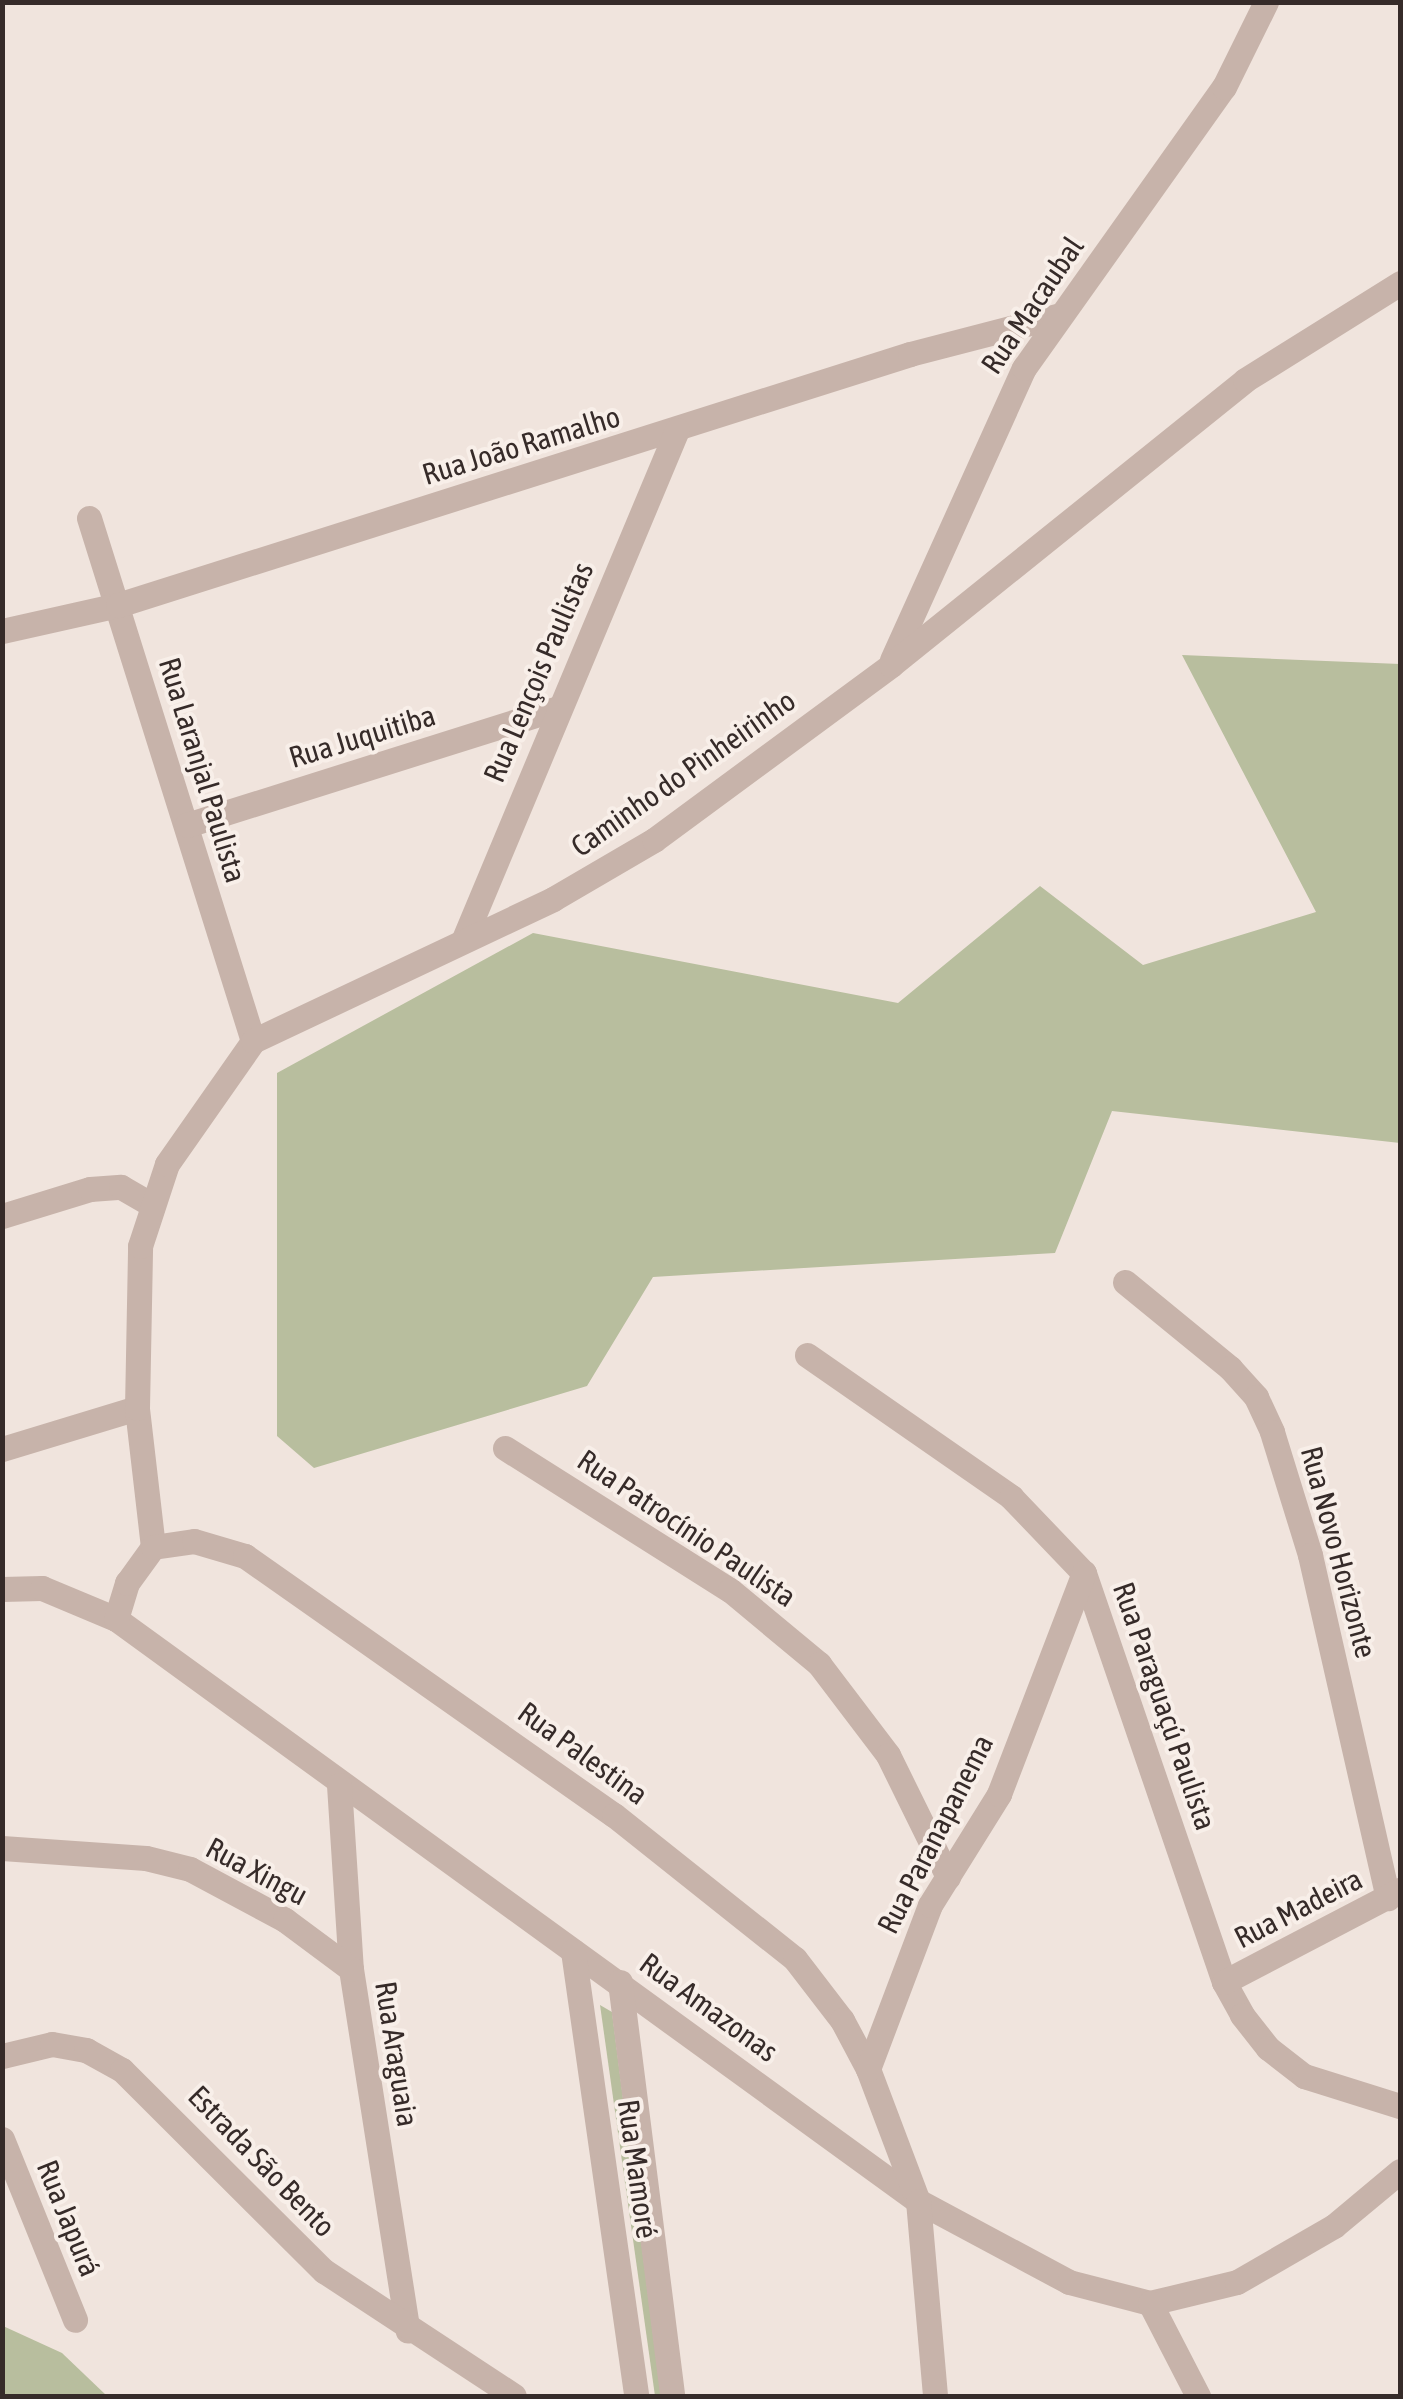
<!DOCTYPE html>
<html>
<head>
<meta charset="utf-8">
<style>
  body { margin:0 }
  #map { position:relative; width:1403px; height:2399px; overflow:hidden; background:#f0e4dd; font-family:"Asap Condensed",sans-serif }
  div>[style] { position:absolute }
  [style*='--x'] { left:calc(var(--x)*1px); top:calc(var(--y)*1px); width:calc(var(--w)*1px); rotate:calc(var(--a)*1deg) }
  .green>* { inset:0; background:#b8be9e }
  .minor>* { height:25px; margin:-12.5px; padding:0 12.5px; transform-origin:12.5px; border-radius:12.5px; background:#c7b3aa }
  span { translate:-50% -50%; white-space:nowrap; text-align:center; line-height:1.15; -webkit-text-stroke:8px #f8efe9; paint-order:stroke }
  .street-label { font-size:30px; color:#362b29 }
  .frame { position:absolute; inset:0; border:5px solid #362b29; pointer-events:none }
</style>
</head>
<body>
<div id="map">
  <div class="green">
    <i style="clip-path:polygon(1182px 655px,1400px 664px,1400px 1143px,1112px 1111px,1055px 1253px,653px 1277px,587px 1386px,314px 1468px,277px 1436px,277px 1073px,533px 933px,898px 1003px,1040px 886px,1143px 965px,1316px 912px)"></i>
    <i style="clip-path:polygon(600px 2005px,612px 2012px,661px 2396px,655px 2396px)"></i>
    <i style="clip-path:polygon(3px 2326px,62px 2353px,107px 2396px,3px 2396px)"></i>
  </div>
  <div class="minor">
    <i style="--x:89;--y:518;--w:548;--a:72.59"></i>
    <i style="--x:2;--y:631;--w:119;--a:-12.6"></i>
    <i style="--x:118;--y:605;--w:831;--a:-17.58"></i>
    <i style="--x:910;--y:354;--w:152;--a:-14.5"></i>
    <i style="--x:892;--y:660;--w:320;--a:-65.7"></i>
    <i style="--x:1024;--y:368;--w:345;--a:-54.6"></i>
    <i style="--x:1224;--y:87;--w:95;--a:-63.7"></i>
    <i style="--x:187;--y:825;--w:387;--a:-17.5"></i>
    <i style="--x:463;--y:941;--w:554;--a:-67.28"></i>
    <i style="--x:2;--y:1216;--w:92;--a:-17.1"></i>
    <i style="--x:90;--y:1189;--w:31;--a:-4"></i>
    <i style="--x:121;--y:1187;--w:34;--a:30"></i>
    <i style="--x:1125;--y:1282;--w:136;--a:39.3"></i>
    <i style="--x:1230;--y:1368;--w:39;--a:48"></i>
    <i style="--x:1256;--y:1397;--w:38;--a:65"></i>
    <i style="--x:1272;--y:1432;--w:129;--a:72.8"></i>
    <i style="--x:1310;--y:1555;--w:352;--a:77.2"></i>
    <i style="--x:807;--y:1355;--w:249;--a:34.8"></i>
    <i style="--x:1011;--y:1497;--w:105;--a:46.2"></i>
    <i style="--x:1084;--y:1573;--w:432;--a:71.1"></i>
    <i style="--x:1224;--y:1982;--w:38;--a:61"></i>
    <i style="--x:1242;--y:2015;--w:42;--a:51.8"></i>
    <i style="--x:1268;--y:2048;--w:46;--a:37.9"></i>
    <i style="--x:1304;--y:2076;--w:101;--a:17.4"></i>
    <i style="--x:505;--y:1448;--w:266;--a:32.3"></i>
    <i style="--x:730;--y:1590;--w:116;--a:39.7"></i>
    <i style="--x:819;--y:1664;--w:114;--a:52.8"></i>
    <i style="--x:888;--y:1755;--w:136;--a:63.8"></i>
    <i style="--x:2;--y:1449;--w:141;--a:-16.9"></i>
    <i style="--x:153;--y:1547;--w:140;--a:-96.6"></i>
    <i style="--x:137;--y:1408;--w:162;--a:-88.9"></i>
    <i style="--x:140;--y:1246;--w:86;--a:-71.8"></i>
    <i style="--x:167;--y:1164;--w:150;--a:-55"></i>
    <i style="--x:253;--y:1041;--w:332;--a:-25.3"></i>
    <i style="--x:553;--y:899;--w:117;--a:-30.3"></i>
    <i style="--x:654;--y:840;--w:295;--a:-36.4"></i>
    <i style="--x:891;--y:665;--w:454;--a:-38.8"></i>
    <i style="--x:1245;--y:380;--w:183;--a:-32"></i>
    <i style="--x:2;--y:1589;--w:40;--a:-1.4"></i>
    <i style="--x:42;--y:1588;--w:80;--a:22.7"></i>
    <i style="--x:116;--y:1619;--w:991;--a:35.97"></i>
    <i style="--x:918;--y:2201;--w:171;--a:28.2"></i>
    <i style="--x:1069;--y:2282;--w:84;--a:14.5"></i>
    <i style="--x:1150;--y:2303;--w:89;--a:-13.6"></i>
    <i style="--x:1237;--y:2282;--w:112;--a:-30"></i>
    <i style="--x:1334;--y:2226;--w:86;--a:-39.8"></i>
    <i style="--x:116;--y:1619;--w:38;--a:-73"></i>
    <i style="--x:127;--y:1583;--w:44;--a:-54.2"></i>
    <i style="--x:153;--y:1547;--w:41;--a:-8.3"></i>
    <i style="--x:194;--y:1541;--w:53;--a:16.4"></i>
    <i style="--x:245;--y:1556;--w:451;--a:35.1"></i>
    <i style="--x:614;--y:1815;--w:231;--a:38.5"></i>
    <i style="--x:795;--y:1959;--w:77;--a:52.4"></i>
    <i style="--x:842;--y:2020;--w:55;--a:62"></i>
    <i style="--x:868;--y:2069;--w:141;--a:69.3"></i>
    <i style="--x:918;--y:2201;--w:196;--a:85"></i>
    <i style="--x:339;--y:1785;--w:184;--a:86.3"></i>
    <i style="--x:351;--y:1969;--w:366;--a:81.1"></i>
    <i style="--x:2;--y:1848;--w:144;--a:4"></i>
    <i style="--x:146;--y:1858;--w:45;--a:14"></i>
    <i style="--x:190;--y:1869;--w:108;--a:28.2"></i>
    <i style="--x:285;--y:1920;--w:82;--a:36.6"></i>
    <i style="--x:573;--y:1951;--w:449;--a:81.9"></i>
    <i style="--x:620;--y:1982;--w:417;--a:82.8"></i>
    <i style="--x:1224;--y:1982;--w:199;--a:-27.6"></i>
    <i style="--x:2;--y:2056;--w:51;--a:-13.5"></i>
    <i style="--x:52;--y:2044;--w:35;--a:10"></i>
    <i style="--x:86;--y:2050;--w:41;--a:29.1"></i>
    <i style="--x:122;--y:2070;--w:285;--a:44.9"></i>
    <i style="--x:324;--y:2271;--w:227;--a:33.3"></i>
    <i style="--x:868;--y:2069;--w:175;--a:-69.3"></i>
    <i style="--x:930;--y:1905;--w:131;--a:-58.1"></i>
    <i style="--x:999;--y:1794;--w:237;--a:-69"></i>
    <i style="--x:2;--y:2139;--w:195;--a:68"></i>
    <i style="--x:1150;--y:2303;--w:105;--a:62.7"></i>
  </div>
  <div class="street-label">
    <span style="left:1032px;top:305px;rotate:-56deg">Rua Macaubal</span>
    <span style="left:521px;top:445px;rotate:-17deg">Rua João Ramalho</span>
    <span style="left:538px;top:672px;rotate:-67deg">Rua Lençois Paulistas</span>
    <span style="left:362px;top:736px;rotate:-17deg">Rua Juquitiba</span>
    <span style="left:203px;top:770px;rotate:73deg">Rua Laranjal Paulista</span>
    <span style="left:683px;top:773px;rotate:-35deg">Caminho do Pinheirinho</span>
    <span style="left:687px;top:1528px;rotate:34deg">Rua Patrocínio Paulista</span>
    <span style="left:1339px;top:1552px;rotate:75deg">Rua Novo Horizonte</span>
    <span style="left:1165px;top:1706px;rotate:71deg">Rua Paraguaçú Paulista</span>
    <span style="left:583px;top:1753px;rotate:36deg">Rua Palestina</span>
    <span style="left:935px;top:1834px;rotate:-63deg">Rua Paranapanema</span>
    <span style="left:257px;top:1871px;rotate:28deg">Rua Xingu</span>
    <span style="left:1298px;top:1908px;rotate:-27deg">Rua Madeira</span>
    <span style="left:709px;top:2007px;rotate:36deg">Rua Amazonas</span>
    <span style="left:397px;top:2054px;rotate:81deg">Rua Araguaia</span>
    <span style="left:262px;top:2161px;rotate:46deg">Estrada São Bento</span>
    <span style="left:638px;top:2169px;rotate:82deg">Rua Mamoré</span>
    <span style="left:69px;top:2218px;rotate:68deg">Rua Japurá</span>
  </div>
  <div class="frame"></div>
</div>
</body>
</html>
